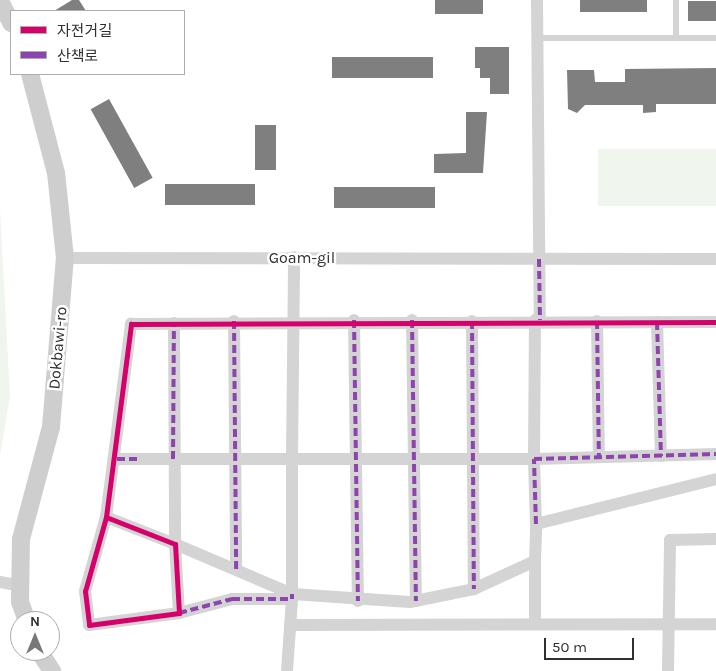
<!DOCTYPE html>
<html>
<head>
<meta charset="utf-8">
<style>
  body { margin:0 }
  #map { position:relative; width:716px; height:671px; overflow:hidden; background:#fff; font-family:Karla,"Noto Sans KR",sans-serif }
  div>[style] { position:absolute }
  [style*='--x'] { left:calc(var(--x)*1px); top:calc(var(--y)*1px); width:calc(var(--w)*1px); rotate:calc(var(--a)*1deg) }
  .green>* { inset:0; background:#f0f6ed; transform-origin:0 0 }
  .building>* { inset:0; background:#7f7f7f; transform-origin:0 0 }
  .lane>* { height:6px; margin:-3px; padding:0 3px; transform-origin:3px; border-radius:3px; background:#d4d4d4 }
  .street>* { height:12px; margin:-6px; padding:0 6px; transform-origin:6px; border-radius:6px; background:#d4d4d4 }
  .secondary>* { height:18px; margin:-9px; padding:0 9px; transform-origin:9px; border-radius:9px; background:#cecece }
  .quiet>* { height:4px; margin-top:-2px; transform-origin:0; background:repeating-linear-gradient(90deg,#8e44ad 0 8px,transparent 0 12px) }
  .cycleway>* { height:5px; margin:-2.5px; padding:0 2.5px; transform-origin:2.5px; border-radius:2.5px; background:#d6006c }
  span { translate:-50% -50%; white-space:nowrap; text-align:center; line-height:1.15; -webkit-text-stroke:5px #fff; paint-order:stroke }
  .street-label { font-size:16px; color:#303030 }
  .legend { position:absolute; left:10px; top:10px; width:175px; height:65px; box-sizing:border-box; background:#fff; border:1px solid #acacac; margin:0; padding:6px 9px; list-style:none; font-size:15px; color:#303030 }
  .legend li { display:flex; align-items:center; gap:10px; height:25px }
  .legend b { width:25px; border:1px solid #acacac }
  .north { position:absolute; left:10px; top:611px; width:50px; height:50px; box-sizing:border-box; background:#fff; border:1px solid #acacac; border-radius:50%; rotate:0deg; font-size:14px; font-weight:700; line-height:20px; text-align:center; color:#303030 }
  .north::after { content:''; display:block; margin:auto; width:18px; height:22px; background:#787878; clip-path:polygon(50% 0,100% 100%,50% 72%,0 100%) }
  .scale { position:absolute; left:544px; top:638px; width:90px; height:22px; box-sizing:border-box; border:2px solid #303030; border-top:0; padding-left:6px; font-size:15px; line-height:18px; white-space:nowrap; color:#303030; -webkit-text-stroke:4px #fff; paint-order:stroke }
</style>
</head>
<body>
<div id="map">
  <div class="green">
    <i style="left:716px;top:149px;width:57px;height:118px;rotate:90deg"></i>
    <i style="clip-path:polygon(0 208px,10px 396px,0 455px)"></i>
  </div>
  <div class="building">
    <i style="clip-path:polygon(72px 0,79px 0,86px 11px,54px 11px)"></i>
    <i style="left:435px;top:0;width:48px;height:14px"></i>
    <i style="left:580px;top:0;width:67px;height:12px"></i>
    <i style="left:688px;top:1px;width:28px;height:20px"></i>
    <i style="clip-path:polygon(475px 47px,509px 47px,509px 94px,490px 94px,490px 78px,480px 78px,480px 68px,475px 68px)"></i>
    <i style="left:433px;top:57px;width:21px;height:101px;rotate:90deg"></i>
    <i style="clip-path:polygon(716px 68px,716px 104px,656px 104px,656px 112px,643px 113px,643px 105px,585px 105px,577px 113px,568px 109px,567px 70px,594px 70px,595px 82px,625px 82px,625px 69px)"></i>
    <i style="left:109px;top:99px;width:90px;height:21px;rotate:61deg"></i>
    <i style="clip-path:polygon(466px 112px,487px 112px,483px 173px,434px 173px,434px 154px,466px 153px)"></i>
    <i style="left:255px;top:125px;width:21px;height:45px"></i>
    <i style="left:165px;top:184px;width:90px;height:21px"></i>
    <i style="left:334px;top:187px;width:101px;height:21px"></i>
  </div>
  <div class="lane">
    <i style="--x:676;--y:37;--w:37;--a:-90"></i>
    <i style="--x:537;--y:38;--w:179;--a:0"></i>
  </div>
  <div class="street">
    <i style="--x:537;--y:0;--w:320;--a:89.5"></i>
    <i style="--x:65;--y:258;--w:651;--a:0.09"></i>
    <i style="--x:354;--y:320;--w:281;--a:89.2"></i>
    <i style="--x:412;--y:320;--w:281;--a:89.2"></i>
    <i style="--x:234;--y:321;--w:248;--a:89.5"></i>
    <i style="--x:472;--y:321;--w:268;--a:89.6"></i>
    <i style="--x:597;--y:321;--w:136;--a:89.2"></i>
    <i style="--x:657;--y:322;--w:134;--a:88.3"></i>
    <i style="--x:174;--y:323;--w:221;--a:89.7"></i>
    <i style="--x:175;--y:544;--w:127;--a:23.1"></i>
    <i style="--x:292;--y:594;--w:118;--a:3.9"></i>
    <i style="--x:410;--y:602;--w:65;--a:-11.5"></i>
    <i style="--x:474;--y:589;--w:67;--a:-24.7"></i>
    <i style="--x:535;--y:561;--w:37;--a:-88"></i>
    <i style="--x:536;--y:524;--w:186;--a:-14"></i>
    <i style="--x:117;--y:459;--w:175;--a:0"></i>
    <i style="--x:292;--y:459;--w:202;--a:-89.4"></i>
    <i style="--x:106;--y:517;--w:77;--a:105.8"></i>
    <i style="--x:85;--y:591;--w:34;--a:83"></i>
    <i style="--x:89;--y:625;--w:91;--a:-7.6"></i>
    <i style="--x:179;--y:613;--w:69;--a:-93.3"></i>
    <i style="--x:175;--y:544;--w:74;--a:-158.6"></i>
    <i style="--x:106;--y:517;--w:195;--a:-82.6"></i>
    <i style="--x:131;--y:324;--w:585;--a:-0.2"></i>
    <i style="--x:536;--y:524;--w:65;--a:-91.8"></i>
    <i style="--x:534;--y:459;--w:182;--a:-1.6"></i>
    <i style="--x:535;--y:561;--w:63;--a:90"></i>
    <i style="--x:0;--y:582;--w:21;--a:11"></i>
    <i style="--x:179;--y:613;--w:55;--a:-14.8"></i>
    <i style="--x:232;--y:599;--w:60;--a:0"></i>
    <i style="--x:292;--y:599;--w:140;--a:-90"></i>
    <i style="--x:292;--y:459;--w:242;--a:0"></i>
    <i style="--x:534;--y:459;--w:139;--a:-89.6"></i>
    <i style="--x:290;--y:625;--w:426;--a:-0.1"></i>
    <i style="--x:287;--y:671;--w:72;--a:-86"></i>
    <i style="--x:668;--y:671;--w:131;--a:-89.1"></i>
    <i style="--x:670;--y:540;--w:46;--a:-1.2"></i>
  </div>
  <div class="secondary">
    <i style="--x:0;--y:1;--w:25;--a:63"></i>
    <i style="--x:27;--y:621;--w:20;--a:-110"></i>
    <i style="--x:20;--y:602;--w:63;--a:-89.1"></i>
    <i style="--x:21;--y:539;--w:116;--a:-75"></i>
    <i style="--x:51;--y:427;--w:170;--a:-85.3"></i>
    <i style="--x:65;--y:258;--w:85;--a:-96"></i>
    <i style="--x:56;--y:173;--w:102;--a:-104.7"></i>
    <i style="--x:39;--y:651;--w:24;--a:57"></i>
  </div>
  <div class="quiet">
    <i style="--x:539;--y:259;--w:61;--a:89.1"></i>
    <i style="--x:354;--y:320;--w:281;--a:89.2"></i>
    <i style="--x:412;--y:320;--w:281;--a:89.2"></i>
    <i style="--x:234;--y:321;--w:248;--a:89.5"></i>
    <i style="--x:472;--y:321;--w:268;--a:89.6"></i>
    <i style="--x:597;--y:321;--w:136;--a:89.2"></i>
    <i style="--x:657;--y:322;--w:134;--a:88.3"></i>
    <i style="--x:117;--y:459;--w:23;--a:0"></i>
    <i style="--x:173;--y:459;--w:136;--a:-89.6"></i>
    <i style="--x:536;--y:524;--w:65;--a:-91.8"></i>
    <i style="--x:534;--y:459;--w:182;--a:-1.6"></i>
    <i style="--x:179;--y:613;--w:55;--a:-14.8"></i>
    <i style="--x:232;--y:599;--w:60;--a:0"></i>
    <i style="--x:292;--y:599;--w:5;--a:-90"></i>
  </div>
  <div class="cycleway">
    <i style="--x:106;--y:517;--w:77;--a:105.8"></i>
    <i style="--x:85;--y:591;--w:34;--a:83"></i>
    <i style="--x:89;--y:625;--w:91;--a:-7.6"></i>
    <i style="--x:179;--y:613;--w:69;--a:-93.3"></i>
    <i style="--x:175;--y:544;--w:74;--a:-158.6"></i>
    <i style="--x:106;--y:517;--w:195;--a:-82.6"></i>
    <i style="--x:131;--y:324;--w:585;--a:-0.2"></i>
  </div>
  <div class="street-label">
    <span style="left:302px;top:258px">Goam-gil</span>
    <span style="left:58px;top:348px;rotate:-85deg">Dokbawi-ro</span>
  </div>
  <ul class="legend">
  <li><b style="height:6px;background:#d6006c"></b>자전거길</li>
  <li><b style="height:6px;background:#8e44ad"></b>산책로</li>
  </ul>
  <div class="north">N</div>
  <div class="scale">50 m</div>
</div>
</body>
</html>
